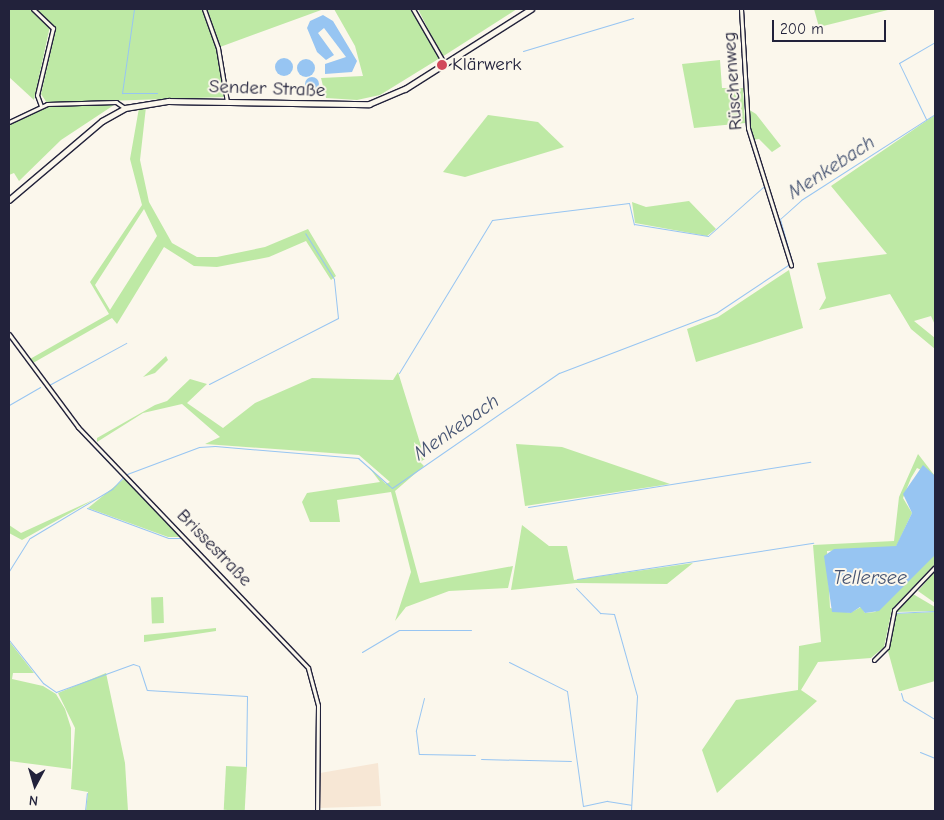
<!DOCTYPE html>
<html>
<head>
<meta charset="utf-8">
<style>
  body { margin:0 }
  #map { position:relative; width:944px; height:820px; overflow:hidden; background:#fbf7ec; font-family:"Comic Neue",sans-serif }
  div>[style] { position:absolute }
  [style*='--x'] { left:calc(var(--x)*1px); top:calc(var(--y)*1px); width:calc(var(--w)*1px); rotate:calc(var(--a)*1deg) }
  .built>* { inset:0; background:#f7e7d5 }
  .green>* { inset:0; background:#bee9a5; transform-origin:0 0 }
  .water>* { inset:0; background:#97c5f2 }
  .round { border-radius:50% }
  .stream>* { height:1px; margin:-0.5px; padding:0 0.5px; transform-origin:0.5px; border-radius:0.5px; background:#97c5f2 }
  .roads { filter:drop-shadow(1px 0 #22223b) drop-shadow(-1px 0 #22223b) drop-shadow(0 1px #22223b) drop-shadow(0 -1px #22223b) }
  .minor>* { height:3px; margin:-1.5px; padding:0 1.5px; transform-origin:1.5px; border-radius:1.5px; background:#fbf7ec }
  .secondary>* { height:4.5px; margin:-2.25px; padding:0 2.25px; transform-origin:2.25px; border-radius:2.25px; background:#fbf7ec }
  .dots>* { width:14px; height:14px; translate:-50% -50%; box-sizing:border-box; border:2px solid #fbf7ec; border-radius:50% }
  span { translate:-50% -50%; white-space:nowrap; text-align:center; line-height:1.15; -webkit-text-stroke:4px #fbf7ec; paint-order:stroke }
  .poi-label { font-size:19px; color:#22223b }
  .left { translate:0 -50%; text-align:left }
  .street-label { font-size:19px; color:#22223b }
  .water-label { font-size:20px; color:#455372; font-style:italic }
  .frame { position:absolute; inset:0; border:10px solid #22223b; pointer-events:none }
  .north { position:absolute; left:10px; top:760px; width:50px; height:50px; -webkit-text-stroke:4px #fbf7ec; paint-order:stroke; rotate:186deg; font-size:14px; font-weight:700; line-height:20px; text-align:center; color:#22223b }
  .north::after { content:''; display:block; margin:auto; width:18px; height:22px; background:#22223b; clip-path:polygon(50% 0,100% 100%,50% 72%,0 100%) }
  .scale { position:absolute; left:772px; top:20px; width:114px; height:22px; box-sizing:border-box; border:2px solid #22223b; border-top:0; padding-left:6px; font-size:15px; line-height:18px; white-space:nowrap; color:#22223b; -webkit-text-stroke:4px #fbf7ec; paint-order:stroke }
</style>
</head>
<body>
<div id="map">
  <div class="built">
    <i style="clip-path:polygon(378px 763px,381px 806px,319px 808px,320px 773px)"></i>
  </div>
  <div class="green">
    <i style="clip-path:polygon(9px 9px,30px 9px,50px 26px,34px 100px,9px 77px)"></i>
    <i style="clip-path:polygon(36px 9px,202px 9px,217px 48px,224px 97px,47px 103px,41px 94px,56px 29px)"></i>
    <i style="clip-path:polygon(207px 9px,324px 9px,220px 47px)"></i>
    <i style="clip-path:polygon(334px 9px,410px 9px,440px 58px,380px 95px,357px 100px,326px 98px,321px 78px,363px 76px,355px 46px)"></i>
    <i style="clip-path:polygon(418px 9px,517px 9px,442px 57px)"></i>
    <i style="clip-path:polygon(814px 9px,892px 9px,819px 27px)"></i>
    <i style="clip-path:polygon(720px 60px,722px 88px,743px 88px,745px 123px,694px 128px,682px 64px)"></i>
    <i style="clip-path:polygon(117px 103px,61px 140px,19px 181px,14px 173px,9px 175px,9px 124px,47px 106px)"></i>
    <i style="clip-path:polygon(evenodd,146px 107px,140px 160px,149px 202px,172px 243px,197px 257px,217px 257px,265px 247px,308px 229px,336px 276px,331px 280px,306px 241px,269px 257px,217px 267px,194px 266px,164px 247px,117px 324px,112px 318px,33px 363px,30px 359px,109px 314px,90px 282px,142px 205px,130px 159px,139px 108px,146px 107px,144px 209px,157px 236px,110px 310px,95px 285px,144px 209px)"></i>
    <i style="clip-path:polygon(748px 109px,756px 114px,781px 146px,772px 152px,759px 139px,752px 140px)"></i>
    <i style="clip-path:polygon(488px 115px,538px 122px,564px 147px,465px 177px,443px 172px)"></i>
    <i style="clip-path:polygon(935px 115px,935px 325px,931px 316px,914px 321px,935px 338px,935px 349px,911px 329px,890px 294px,819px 310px,826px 298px,817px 263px,887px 254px,831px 186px)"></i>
    <i style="clip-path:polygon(689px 201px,716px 229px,707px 236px,635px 223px,632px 202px,646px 207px)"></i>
    <i style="clip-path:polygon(789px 270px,803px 328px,696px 362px,687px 329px,718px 317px)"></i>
    <i style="clip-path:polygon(166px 356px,168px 360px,155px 373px,143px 377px)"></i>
    <i style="clip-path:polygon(398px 372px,425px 459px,420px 462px,424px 466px,395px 491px,420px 583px,513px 566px,508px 588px,449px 591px,406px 607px,395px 621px,411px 572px,391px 492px,337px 500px,340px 522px,310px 522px,302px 502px,307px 493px,380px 482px,368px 466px,386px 484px,390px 482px,359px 455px,205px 444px,220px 437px,182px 404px,143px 413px,97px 442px,97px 438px,155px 405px,167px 401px,190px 379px,207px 384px,187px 403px,223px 428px,255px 403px,312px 378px,393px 380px)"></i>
    <i style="clip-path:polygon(516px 444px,562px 447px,670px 484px,525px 506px)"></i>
    <i style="clip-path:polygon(918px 454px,935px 476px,917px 468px,911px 478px,903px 498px,912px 513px,896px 547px,827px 551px,830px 608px,850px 613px,861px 607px,865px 613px,875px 612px,930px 556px,935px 555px,935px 564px,892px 609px,884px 647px,871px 658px,818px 662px,801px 690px,817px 701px,717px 793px,702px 750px,736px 700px,798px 690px,799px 646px,821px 642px,813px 545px,894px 541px,899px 497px)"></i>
    <i style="clip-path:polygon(125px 478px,182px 537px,168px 537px,88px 508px)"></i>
    <i style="clip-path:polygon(95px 499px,22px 540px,9px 533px,9px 525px,21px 533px)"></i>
    <i style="clip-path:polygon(522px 525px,549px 546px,567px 546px,574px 580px,693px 563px,667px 584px,576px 583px,511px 590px)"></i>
    <i style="clip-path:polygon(935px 571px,935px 603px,918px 591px)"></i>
    <i style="clip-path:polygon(913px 594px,935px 607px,935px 611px,895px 612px)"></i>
    <i style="left:163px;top:597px;width:26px;height:12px;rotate:88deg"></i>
    <i style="clip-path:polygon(935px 612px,935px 681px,901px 691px,899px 691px,888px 651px,893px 614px)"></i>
    <i style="clip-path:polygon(216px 628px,216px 631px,144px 642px,144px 635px)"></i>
    <i style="clip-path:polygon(9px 641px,34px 673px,13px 673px,12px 679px,43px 686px,56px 694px,65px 709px,71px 728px,71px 769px,9px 761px)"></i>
    <i style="clip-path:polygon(106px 673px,125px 763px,128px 811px,86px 811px,88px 792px,71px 789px,75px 728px,58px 693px)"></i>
    <i style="left:247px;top:767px;width:44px;height:21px;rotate:93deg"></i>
  </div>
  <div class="water">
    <i style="clip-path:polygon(323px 15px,333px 21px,357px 61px,352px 72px,325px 74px,325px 64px,346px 57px,324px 28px,318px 33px,334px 55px,326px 60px,317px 52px,307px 28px,310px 21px)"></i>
    <i class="round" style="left:275px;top:58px;width:18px;height:18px"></i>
    <i class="round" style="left:297px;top:59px;width:18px;height:18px"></i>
    <i class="round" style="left:305px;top:77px;width:14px;height:14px"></i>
    <i style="clip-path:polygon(923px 465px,935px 476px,935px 555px,879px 611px,865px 613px,860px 607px,851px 613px,832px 612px,824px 556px,834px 549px,896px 546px,912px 513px,903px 494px)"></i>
  </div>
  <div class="stream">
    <i style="--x:134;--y:9;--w:85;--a:98.1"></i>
    <i style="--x:122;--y:93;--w:35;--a:0"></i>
    <i style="--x:739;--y:9;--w:21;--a:85"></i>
    <i style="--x:523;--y:51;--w:115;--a:-16.7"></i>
    <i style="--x:926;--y:119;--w:62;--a:-115.7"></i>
    <i style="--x:899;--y:63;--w:42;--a:-30.3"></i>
    <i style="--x:792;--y:262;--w:45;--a:-105.6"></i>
    <i style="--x:780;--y:219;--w:28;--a:-42"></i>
    <i style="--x:801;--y:200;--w:159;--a:-32.7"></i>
    <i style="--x:399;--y:373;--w:179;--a:-58.7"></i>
    <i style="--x:492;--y:220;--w:138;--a:-7.1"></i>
    <i style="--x:629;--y:203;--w:22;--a:77"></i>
    <i style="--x:634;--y:224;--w:75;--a:9.2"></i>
    <i style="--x:708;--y:236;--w:74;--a:-41.7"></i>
    <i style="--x:209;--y:384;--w:145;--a:-27.1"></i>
    <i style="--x:338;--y:318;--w:39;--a:-96"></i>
    <i style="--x:334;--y:279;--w:54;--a:-122.2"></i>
    <i style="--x:49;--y:385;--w:88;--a:-28.6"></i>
    <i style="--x:9;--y:405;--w:36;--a:-30"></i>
    <i style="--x:90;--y:443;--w:42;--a:46"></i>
    <i style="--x:127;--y:474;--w:77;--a:-20.6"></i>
    <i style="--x:199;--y:447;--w:16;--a:-4"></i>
    <i style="--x:215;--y:446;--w:144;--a:4.8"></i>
    <i style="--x:358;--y:458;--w:45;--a:41.4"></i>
    <i style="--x:392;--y:488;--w:203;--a:-34.6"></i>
    <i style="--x:559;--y:373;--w:168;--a:-20.9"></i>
    <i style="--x:716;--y:313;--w:87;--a:-33.7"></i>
    <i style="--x:528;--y:507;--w:286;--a:-9.1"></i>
    <i style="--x:87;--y:508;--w:86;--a:20.3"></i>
    <i style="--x:168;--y:538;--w:14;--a:0"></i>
    <i style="--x:9;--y:571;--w:39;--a:-58"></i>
    <i style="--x:30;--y:538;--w:96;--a:-30.9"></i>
    <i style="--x:112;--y:489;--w:16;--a:-47"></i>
    <i style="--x:577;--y:579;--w:239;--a:-8.7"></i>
    <i style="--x:576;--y:588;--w:35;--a:46"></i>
    <i style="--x:600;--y:613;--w:14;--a:4"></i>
    <i style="--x:614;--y:614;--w:85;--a:74.3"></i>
    <i style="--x:637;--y:696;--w:115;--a:93"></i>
    <i style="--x:894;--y:613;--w:41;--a:-2.8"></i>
    <i style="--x:9;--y:640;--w:55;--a:51.7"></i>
    <i style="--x:43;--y:683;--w:16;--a:35"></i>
    <i style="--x:56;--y:692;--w:82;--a:-20"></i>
    <i style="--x:133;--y:664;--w:6;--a:18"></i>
    <i style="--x:139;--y:666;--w:25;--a:72"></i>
    <i style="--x:147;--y:690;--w:100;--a:3.4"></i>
    <i style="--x:247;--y:696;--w:70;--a:90.8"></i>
    <i style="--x:362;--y:652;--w:43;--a:-30.7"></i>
    <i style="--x:399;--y:630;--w:72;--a:0"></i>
    <i style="--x:509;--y:662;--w:65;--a:26.6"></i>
    <i style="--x:567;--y:691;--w:116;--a:82.1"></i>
    <i style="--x:583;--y:806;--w:25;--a:-12"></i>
    <i style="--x:607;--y:801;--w:24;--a:9"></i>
    <i style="--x:901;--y:693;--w:7;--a:74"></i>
    <i style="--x:903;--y:700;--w:37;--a:31"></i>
    <i style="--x:424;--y:698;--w:34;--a:104"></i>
    <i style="--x:416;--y:731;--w:23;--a:83"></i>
    <i style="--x:419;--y:754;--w:56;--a:1"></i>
    <i style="--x:920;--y:752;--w:16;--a:22"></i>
    <i style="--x:481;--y:759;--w:90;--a:1.3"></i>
    <i style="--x:85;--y:811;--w:18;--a:-84"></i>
  </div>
  <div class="roads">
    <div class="minor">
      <i style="--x:33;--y:9;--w:28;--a:44"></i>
      <i style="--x:53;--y:28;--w:69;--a:103.4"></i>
      <i style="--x:37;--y:95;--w:12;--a:70"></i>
      <i style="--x:204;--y:9;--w:41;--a:70.3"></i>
      <i style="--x:218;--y:48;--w:55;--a:80.5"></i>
      <i style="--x:413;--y:9;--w:62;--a:60.1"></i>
      <i style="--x:741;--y:9;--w:119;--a:86.6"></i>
      <i style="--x:748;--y:128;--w:144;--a:72.6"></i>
      <i style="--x:9;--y:122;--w:42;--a:-25.3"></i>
      <i style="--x:47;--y:104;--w:69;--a:-1.7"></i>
      <i style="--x:116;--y:102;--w:11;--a:34"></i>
      <i style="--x:9;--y:334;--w:116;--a:53.4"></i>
      <i style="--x:78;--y:427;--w:333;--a:46.3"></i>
      <i style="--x:308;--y:668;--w:38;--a:75"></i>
      <i style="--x:318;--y:705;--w:106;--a:90.5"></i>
      <i style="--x:874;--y:660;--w:18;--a:-45"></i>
      <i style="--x:887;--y:647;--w:38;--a:-79"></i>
      <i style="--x:894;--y:610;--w:59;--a:-46.4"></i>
    </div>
    <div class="secondary">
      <i style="--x:9;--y:200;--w:122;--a:-40.3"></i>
      <i style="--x:102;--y:121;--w:26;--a:-29"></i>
      <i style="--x:125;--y:108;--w:44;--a:-9.2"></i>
      <i style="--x:168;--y:101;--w:201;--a:0.9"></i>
      <i style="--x:369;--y:104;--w:39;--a:-23"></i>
      <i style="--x:405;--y:89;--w:149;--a:-32.4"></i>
    </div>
  </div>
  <div class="dots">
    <i style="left:442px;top:65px;background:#d1495b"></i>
  </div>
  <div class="poi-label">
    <span class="left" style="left:452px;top:65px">Klärwerk</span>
  </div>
  <div class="street-label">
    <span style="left:733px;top:81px;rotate:-94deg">Rüschenweg</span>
    <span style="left:267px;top:89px;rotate:2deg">Sender Straße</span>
    <span style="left:214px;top:548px;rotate:46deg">Brissestraße</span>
  </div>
  <div class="water-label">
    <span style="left:831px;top:167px;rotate:-33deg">Menkebach</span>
    <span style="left:456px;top:427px;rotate:-35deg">Menkebach</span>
    <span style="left:870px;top:577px">Tellersee</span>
  </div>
  <div class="frame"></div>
  <div class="north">N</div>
  <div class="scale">200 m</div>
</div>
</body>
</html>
